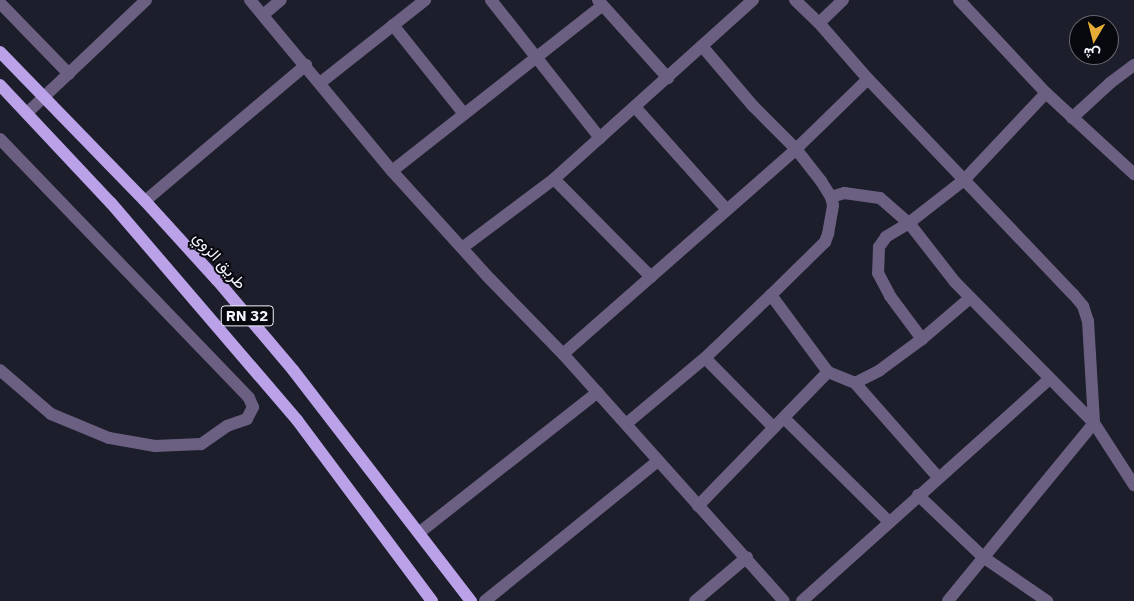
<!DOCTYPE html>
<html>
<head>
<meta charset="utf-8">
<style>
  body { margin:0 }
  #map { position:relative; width:1134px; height:601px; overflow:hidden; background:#1c1e2b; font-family:"IBM Plex Sans",Vazirmatn,sans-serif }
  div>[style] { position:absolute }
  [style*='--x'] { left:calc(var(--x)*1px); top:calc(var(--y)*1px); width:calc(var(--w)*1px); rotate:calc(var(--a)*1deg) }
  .street>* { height:12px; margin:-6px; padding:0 6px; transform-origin:6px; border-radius:6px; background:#6c6082 }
  .primary>* { height:12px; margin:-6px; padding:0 6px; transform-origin:6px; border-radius:6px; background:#baa1e8 }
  span { translate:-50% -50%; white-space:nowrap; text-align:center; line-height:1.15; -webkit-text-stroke:4px #08090e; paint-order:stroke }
  .shield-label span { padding:1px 4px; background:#08090e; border:1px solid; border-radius:4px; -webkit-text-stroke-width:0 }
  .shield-label { font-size:15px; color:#f3f5fe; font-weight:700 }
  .street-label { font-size:16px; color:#f3f5fe }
  .north { position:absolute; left:1069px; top:15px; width:50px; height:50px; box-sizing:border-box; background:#08090e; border:1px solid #66676e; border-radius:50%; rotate:188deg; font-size:14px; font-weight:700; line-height:20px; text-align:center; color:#f3f5fe }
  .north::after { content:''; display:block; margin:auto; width:18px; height:22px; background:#e7ac37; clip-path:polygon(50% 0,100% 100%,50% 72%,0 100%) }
</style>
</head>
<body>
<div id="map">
  <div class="street">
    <i style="--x:250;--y:0;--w:222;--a:50.3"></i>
    <i style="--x:392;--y:171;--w:146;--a:47.8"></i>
    <i style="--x:490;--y:279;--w:105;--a:45.8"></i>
    <i style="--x:563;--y:354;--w:331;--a:48.2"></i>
    <i style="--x:491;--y:0;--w:176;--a:51.7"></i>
    <i style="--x:598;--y:0;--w:105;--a:48.1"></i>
    <i style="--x:795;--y:0;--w:33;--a:44"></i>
    <i style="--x:843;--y:0;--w:33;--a:136"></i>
    <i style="--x:819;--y:23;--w:74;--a:48.8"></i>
    <i style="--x:868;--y:79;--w:297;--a:46.4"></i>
    <i style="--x:1073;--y:294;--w:16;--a:50"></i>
    <i style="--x:1083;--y:306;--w:16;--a:72"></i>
    <i style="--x:1088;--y:321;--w:102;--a:86.6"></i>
    <i style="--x:1094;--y:423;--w:230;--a:129.4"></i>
    <i style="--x:959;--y:0;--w:127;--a:46.9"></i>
    <i style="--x:1046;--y:93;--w:120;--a:42.6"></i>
    <i style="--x:0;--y:3;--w:99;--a:45.8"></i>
    <i style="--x:263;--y:15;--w:23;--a:-40"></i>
    <i style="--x:393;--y:25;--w:114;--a:51.4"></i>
    <i style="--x:320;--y:83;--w:134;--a:-38.3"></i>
    <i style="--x:1046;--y:93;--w:120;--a:133.3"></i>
    <i style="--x:964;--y:180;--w:70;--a:142"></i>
    <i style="--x:909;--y:223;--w:75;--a:52.1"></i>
    <i style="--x:955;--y:282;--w:198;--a:45.4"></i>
    <i style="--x:1094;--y:423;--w:74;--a:57.2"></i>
    <i style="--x:635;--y:107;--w:138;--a:48.2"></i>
    <i style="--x:27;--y:113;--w:164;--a:-43.5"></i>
    <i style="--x:1072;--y:118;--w:52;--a:-42.6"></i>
    <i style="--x:1110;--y:83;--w:30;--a:-37"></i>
    <i style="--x:0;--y:139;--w:359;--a:46.1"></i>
    <i style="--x:249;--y:398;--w:10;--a:66"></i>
    <i style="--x:253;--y:407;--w:13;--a:117"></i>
    <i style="--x:247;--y:419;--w:21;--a:161"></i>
    <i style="--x:227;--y:426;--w:32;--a:145"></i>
    <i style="--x:201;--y:444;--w:46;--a:177.5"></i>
    <i style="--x:155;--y:446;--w:47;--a:-170.1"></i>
    <i style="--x:109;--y:438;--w:63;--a:-157.5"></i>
    <i style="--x:51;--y:414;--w:67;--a:-139.2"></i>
    <i style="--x:392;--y:171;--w:267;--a:-38.2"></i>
    <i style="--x:554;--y:179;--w:138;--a:45.3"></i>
    <i style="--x:831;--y:197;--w:14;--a:-17"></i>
    <i style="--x:844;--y:193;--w:36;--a:8"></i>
    <i style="--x:880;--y:198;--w:38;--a:41"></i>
    <i style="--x:909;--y:223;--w:27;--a:149"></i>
    <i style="--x:886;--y:237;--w:12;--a:125"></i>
    <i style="--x:879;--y:247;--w:26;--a:92"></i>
    <i style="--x:878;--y:273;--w:26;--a:62"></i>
    <i style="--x:890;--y:296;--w:54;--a:53.3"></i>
    <i style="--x:145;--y:201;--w:211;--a:-40.2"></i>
    <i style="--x:462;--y:248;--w:115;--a:-36.9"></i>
    <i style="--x:554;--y:179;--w:268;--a:-42"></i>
    <i style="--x:563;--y:354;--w:310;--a:-41.3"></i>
    <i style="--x:796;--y:149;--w:100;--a:-44.2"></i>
    <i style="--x:705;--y:358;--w:98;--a:45.4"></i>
    <i style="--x:828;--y:372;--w:29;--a:22"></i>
    <i style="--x:855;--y:383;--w:28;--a:-27"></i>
    <i style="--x:880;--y:370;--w:52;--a:-36.4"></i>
    <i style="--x:922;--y:339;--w:63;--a:-40.5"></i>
    <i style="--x:855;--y:383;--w:125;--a:48.6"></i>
    <i style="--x:784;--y:418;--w:148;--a:44.7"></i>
    <i style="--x:626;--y:424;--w:103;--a:-39.9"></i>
    <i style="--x:705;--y:358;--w:91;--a:-43.7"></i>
    <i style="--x:918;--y:495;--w:90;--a:43.6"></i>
    <i style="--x:983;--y:557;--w:78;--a:34.5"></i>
    <i style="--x:698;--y:506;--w:187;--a:-45.9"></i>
    <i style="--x:828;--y:372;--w:96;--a:-126.5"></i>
    <i style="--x:771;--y:295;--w:76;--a:-44.5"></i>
    <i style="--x:825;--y:242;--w:9;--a:-69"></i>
    <i style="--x:828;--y:234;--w:29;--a:-80"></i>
    <i style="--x:833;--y:205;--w:8;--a:-104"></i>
    <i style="--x:831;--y:197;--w:19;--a:-122"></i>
    <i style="--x:821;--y:181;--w:41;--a:-128"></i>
    <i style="--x:796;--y:149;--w:61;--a:-135"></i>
    <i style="--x:753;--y:106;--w:79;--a:-130.4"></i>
    <i style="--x:420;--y:532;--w:226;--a:-38.2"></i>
    <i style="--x:485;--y:601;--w:223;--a:-39"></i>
    <i style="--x:695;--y:601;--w:68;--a:-40.2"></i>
    <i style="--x:802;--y:601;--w:332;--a:-41.9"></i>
  </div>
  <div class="primary">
    <i style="--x:0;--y:52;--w:208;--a:45.8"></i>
    <i style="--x:145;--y:201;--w:107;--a:47.7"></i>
    <i style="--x:217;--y:280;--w:118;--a:49.8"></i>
    <i style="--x:293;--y:370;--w:292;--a:52.4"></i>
    <i style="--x:0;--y:85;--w:162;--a:46.8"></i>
    <i style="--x:111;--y:203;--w:286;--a:49.4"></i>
    <i style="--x:297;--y:420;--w:226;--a:53.3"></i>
  </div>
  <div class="shield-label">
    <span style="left:247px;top:316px">RN 32</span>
  </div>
  <div class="street-label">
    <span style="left:220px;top:260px;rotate:48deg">طريق الزوي</span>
  </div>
  <div class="north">ش</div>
</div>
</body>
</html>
